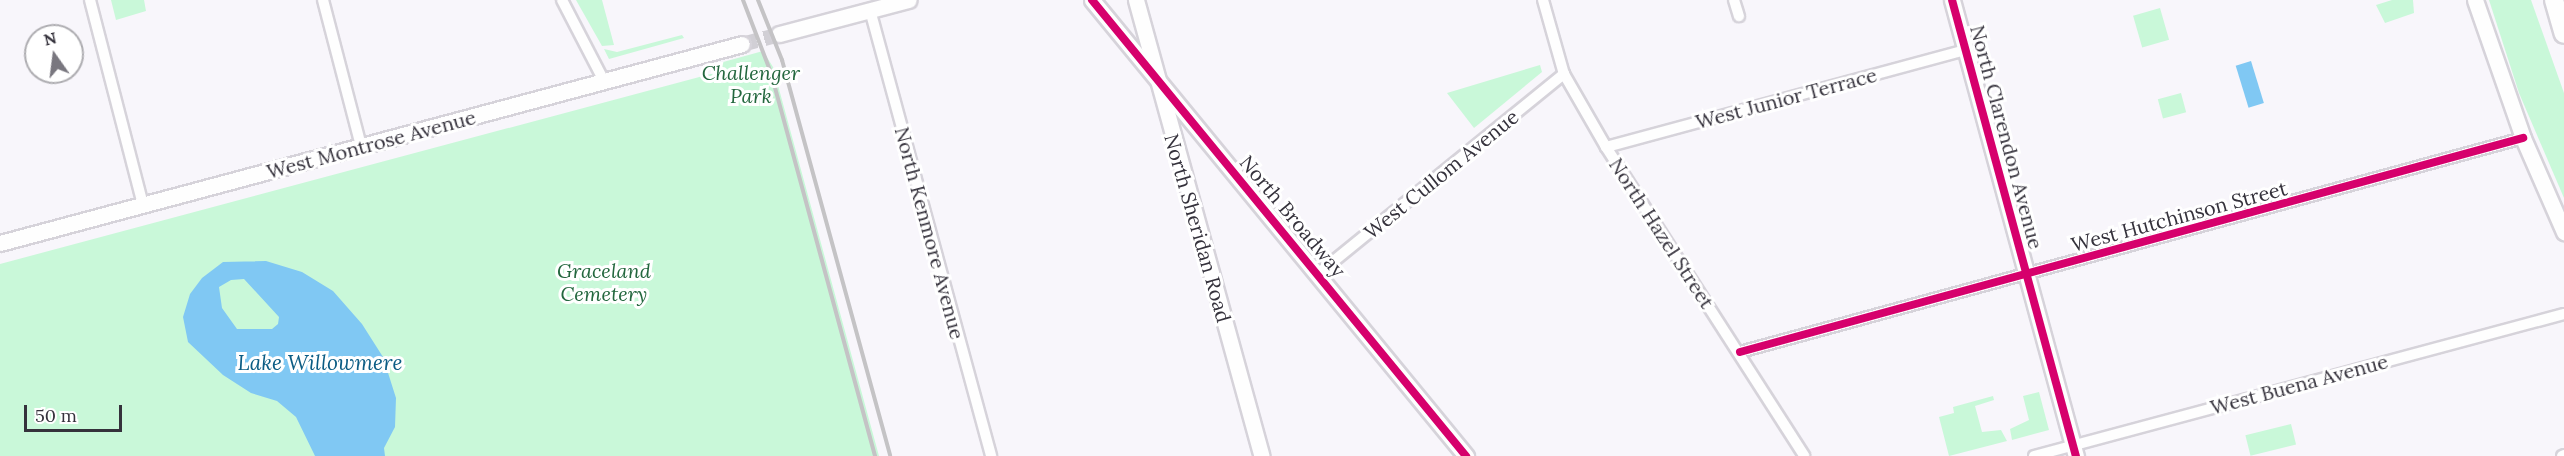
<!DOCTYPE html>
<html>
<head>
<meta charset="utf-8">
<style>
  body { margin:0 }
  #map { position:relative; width:2564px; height:456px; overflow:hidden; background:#f8f6fb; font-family:Lora,serif }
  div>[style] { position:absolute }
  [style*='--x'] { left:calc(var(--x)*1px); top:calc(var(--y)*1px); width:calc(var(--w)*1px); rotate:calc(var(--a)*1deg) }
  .green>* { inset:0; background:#c9f8d9; transform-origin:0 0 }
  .water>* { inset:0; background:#80c8f3; transform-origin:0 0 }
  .secondary-tunnel>* { height:15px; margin-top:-7.5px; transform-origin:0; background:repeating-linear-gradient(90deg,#d1cfd5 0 15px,transparent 0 23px) }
  .roads { filter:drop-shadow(2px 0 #d6d3da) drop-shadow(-2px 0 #d6d3da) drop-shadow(0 2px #d6d3da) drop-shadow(0 -2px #d6d3da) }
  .street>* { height:10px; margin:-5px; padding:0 5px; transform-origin:5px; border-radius:5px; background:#fefefe }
  .secondary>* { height:15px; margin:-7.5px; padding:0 7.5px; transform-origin:7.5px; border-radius:7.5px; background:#fefefe }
  .highway>* { height:18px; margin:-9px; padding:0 9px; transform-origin:9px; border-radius:9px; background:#fefefe }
  .rail>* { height:4px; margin:-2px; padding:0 2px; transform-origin:2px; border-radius:2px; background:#c4c3c5 }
  .cycleway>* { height:8px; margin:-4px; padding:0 4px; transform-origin:4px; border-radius:4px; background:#d6006c }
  span { translate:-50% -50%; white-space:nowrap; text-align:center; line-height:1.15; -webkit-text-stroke:6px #fff; paint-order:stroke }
  .park-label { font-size:20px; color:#23673e; font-style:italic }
  .street-label { font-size:20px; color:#35323c }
  .water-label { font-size:21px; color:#0b5c84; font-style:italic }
  .north { position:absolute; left:24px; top:24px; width:60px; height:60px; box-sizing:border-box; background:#fff; border:2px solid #aeadb1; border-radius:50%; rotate:346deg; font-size:16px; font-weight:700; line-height:24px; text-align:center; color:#35323c }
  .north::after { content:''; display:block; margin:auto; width:21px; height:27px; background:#79777f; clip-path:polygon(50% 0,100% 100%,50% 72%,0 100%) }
  .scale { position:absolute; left:24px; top:405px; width:98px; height:27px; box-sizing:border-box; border:3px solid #35323c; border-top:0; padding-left:8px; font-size:18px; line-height:21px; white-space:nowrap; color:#35323c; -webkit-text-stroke:4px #fff; paint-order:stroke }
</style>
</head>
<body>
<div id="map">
  <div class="green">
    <i style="clip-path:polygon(111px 0,144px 0,146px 11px,116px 20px)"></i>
    <i style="clip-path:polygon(576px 0,602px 0,614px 45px,602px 46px)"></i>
    <i style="clip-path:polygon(2392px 0,2413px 0,2414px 13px,2385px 23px,2376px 5px)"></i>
    <i style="clip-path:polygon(2489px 0,2531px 0,2564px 93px,2564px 198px,2519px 93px)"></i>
    <i style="left:2160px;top:8px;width:33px;height:28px;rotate:74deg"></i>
    <i style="clip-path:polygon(682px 35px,684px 38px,609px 59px,604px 49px,617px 52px)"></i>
    <i style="clip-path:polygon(763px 51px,773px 67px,879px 456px,0 456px,0 264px,718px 72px,716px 64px)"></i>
    <i style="clip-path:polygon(1540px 65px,1542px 72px,1474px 128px,1447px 93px)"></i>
    <i style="left:2181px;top:93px;width:20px;height:24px;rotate:75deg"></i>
    <i style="clip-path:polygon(2039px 392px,2049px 430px,2012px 440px,2010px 429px,2029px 420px,2023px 396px)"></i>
    <i style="clip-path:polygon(1993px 396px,1994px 400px,1975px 406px,1982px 432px,2001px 430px,2007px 441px,1949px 456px,1939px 417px,1954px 413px,1953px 407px)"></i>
    <i style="left:2291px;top:424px;width:21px;height:47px;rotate:76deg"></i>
  </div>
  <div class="water">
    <i style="left:2251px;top:61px;width:44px;height:16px;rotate:73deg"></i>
    <i style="clip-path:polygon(evenodd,266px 261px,302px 272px,333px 291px,362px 324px,383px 357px,396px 398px,395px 427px,384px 448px,385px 456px,315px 456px,296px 417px,277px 401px,251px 393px,223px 375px,188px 342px,183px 317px,190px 294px,202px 278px,223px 262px,266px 261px,244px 279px,279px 317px,278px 324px,272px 329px,237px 329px,222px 308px,219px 287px,231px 280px,244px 279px)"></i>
  </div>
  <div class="secondary-tunnel">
    <i style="--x:742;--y:44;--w:38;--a:-15"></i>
  </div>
  <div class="roads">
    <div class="street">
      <i style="--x:90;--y:0;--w:212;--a:75.5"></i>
      <i style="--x:323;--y:0;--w:151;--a:75.4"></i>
      <i style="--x:562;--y:0;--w:91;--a:62.6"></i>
      <i style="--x:1543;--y:0;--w:77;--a:74.2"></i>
      <i style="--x:1564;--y:74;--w:84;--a:60.1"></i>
      <i style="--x:1606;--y:147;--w:367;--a:57.3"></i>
      <i style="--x:1734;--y:0;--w:17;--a:73"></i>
      <i style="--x:870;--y:10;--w:462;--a:74.8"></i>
      <i style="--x:1606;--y:147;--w:373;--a:-15.1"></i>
      <i style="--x:1319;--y:273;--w:316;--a:-39.1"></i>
      <i style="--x:1740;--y:352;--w:812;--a:-15.29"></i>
      <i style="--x:2034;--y:456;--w:549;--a:-15"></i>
      <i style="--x:2562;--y:456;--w:2;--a:-27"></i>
    </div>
    <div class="secondary">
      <i style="--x:1092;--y:0;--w:590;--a:50.64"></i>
      <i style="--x:1136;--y:0;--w:473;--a:74.6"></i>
      <i style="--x:1952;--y:0;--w:473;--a:74.8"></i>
      <i style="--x:2475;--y:0;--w:146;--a:70.8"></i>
      <i style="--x:2523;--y:138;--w:103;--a:66.4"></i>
      <i style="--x:779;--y:34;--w:134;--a:-14.7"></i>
      <i style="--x:0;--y:243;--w:768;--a:-15.01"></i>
    </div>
    <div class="highway">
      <i style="--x:2554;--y:0;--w:35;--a:74"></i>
    </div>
  </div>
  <div class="rail">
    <i style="--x:743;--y:0;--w:78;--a:69"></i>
    <i style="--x:771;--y:73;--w:397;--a:74.8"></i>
    <i style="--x:758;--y:0;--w:65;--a:68.2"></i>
    <i style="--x:782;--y:60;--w:410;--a:74.7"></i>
  </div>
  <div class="cycleway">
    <i style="--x:1092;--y:0;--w:590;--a:50.64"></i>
    <i style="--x:1952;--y:0;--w:473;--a:74.8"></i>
    <i style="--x:1740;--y:352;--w:812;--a:-15.29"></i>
  </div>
  <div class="park-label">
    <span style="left:751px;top:84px">Challenger<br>Park</span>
    <span style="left:604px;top:282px">Graceland<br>Cemetery</span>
  </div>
  <div class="street-label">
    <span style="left:1786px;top:98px;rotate:-15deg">West Junior Terrace</span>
    <span style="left:2007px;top:137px;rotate:75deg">North Clarendon Avenue</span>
    <span style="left:371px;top:144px;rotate:-15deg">West Montrose Avenue</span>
    <span style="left:1441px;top:174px;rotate:-39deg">West Cullom Avenue</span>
    <span style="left:1293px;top:216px;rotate:50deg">North Broadway</span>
    <span style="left:2179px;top:216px;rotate:-15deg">West Hutchinson Street</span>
    <span style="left:1198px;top:228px;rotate:74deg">North Sheridan Road</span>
    <span style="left:930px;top:233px;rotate:75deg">North Kenmore Avenue</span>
    <span style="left:1662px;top:233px;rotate:57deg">North Hazel Street</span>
    <span style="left:2299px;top:384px;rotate:-15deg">West Buena Avenue</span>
  </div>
  <div class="water-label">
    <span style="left:320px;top:363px">Lake Willowmere</span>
  </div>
  <div class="north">N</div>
  <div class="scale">50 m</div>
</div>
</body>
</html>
